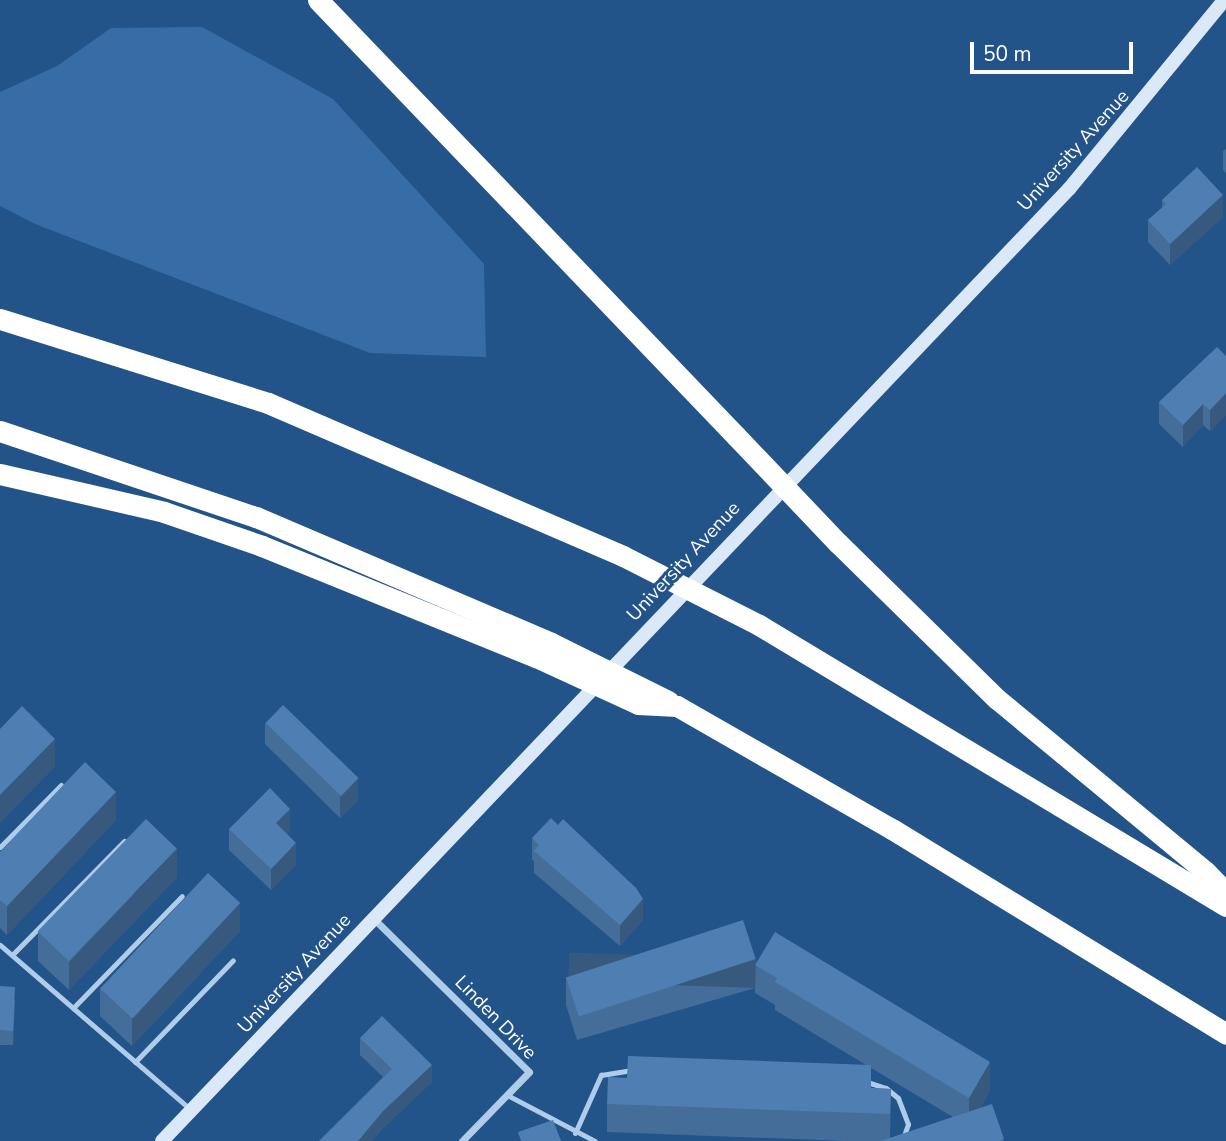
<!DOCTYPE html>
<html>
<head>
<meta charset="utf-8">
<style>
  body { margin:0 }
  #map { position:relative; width:1226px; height:1141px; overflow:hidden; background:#225389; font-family:"Nunito Sans",sans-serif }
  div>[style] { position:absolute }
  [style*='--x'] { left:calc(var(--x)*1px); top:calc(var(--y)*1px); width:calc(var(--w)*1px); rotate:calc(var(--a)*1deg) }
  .green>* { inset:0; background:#366da6 }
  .service>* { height:5px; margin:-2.5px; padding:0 2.5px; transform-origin:2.5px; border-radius:2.5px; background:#afccea }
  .minor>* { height:7px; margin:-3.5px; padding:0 3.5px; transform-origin:3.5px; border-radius:3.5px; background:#afccea }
  .secondary>* { height:14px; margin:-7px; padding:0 7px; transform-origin:7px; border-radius:7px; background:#dae8f8 }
  .motorway>* { height:21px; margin:-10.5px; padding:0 10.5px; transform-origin:10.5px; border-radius:10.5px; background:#fff }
  .motorway-bridge>* { height:21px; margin:-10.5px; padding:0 10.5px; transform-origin:10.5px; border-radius:10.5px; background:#fff }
  .wall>* { inset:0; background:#446d99 }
  .shaded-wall>* { inset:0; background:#37597d; transform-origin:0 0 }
  .building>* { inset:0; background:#4f7fb2; transform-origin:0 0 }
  span { translate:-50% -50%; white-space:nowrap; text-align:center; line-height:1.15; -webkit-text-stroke:6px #225389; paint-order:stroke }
  .street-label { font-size:19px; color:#fff }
  .scale { position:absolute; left:970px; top:42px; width:163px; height:32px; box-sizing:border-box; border:4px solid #fff; border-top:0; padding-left:9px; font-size:21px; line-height:24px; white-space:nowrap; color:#fff; -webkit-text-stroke:5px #225389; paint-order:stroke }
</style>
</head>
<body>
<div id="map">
  <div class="green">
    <i style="clip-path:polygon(202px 27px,333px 99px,484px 264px,486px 357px,370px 353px,35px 224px,0 206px,0 92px,57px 66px,111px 28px)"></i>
  </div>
  <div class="service">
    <i style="--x:0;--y:847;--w:87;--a:-45.5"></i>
    <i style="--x:0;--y:945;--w:250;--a:40.8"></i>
    <i style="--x:12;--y:955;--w:160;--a:-45.5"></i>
    <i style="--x:73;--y:1008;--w:156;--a:-45.8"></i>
    <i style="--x:135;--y:1062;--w:141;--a:-46.1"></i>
    <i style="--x:864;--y:1081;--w:23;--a:18"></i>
    <i style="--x:886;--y:1088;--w:16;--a:40"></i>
    <i style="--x:898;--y:1098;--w:28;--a:69"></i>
    <i style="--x:908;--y:1124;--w:18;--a:109"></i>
    <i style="--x:507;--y:1095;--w:99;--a:27.6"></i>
    <i style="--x:575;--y:1133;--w:64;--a:-65.9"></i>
    <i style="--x:601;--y:1075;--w:33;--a:-9"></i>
  </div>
  <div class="minor">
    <i style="--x:373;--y:918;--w:219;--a:44.6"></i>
    <i style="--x:529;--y:1072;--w:96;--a:134.2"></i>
  </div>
  <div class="secondary">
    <i style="--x:162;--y:1141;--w:1315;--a:-46.39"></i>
    <i style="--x:1069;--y:189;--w:244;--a:-50.6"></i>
  </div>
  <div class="motorway">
    <i style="--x:318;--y:0;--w:604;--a:46.21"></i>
    <i style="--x:0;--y:319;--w:281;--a:17.4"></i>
    <i style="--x:268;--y:403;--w:387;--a:23.3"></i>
    <i style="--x:0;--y:431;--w:270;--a:18.6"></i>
    <i style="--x:256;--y:517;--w:321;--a:23.1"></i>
    <i style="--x:0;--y:474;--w:168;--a:13"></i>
    <i style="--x:164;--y:512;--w:104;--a:19.1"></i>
    <i style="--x:262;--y:546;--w:296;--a:22.1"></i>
    <i style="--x:838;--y:543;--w:223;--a:44.5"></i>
    <i style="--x:997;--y:699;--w:271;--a:39.6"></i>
    <i style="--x:1206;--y:872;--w:29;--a:46"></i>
    <i style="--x:759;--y:625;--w:545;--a:31.04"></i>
    <i style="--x:677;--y:706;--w:248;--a:29.8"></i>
    <i style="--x:892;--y:829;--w:392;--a:31.5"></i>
  </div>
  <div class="motorway-bridge">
    <i style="--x:736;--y:436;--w:148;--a:46.4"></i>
    <i style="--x:623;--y:556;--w:153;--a:26.9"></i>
    <i style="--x:551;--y:643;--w:131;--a:26.4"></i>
    <i style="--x:536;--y:657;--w:112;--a:24.7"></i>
    <i style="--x:638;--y:704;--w:39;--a:3"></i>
  </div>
  <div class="wall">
    <i style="clip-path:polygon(1226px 149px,1226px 173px,1223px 170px,1223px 151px)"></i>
    <i style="clip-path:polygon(1162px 200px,1223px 217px,1170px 265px,1148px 242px,1148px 220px,1162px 208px)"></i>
    <i style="clip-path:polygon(1226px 356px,1226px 415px,1210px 431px,1203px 425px,1183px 447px,1159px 424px,1159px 402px)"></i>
    <i style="clip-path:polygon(265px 723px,358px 800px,340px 818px,265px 744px)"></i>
    <i style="clip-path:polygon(116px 820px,7px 935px,0 928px,0 852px)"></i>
    <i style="clip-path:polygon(229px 829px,290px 831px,287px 834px,296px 865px,271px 890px,229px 850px)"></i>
    <i style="clip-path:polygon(532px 838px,643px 920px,620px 946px,534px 873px,534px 861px,532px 860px)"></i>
    <i style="clip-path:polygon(177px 877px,69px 990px,38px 961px,38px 932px)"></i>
    <i style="clip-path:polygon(240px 931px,132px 1046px,100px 1016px,100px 988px)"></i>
    <i style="clip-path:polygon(evenodd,756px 964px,990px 1091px,980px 1108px,1004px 1141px,845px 1141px,607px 1132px,607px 1104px,627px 1078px,866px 1065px,775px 1010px,775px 1005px,755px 993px,755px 988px,577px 1040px,566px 1005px,566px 977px,756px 964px,871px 1068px,953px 1117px,890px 1138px,891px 1089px,871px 1088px,871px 1068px)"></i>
    <i style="clip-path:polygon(0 986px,15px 1001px,13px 1045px,0 1045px)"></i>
    <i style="clip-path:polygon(360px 1038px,432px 1082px,383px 1128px,372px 1141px,319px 1141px,383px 1077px,360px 1055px)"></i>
  </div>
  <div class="shaded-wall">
    <i style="clip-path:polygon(1223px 195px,1223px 217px,1170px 265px,1170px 244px)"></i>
    <i style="clip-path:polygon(1226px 393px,1226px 415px,1210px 431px,1210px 410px)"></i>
    <i style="clip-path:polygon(1203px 404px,1203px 425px,1183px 447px,1183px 425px)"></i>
    <i style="clip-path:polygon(55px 739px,55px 767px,0 823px,0 795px)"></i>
    <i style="clip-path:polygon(358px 778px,358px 800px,340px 818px,340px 796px)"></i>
    <i style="clip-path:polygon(116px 792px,116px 820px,7px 935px,7px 906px)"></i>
    <i style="clip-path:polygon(290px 809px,290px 831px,276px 845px,276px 823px)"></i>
    <i style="clip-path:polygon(296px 843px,296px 865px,271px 890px,271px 869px)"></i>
    <i style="clip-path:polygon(177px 849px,177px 877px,69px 990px,69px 962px)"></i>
    <i style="clip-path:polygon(643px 899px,643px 920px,620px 946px,620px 925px)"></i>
    <i style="clip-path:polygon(240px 903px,240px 931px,132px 1046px,132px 1018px)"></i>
    <i style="left:756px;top:959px;width:29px;height:187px;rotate:92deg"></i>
    <i style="clip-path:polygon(990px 1062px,990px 1091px,969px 1126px,969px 1098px)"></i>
    <i style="clip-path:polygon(432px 1065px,432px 1082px,383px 1128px,372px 1141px,358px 1141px,383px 1111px)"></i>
  </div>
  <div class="building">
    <i style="clip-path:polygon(1197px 167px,1223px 195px,1170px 244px,1148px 220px,1166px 204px,1162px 200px)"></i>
    <i style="clip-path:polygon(1217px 347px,1226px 356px,1226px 393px,1210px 410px,1203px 404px,1183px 425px,1159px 402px)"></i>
    <i style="left:283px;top:705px;width:105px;height:25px;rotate:44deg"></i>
    <i style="clip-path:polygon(22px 706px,55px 739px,0 795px,0 729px)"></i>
    <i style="clip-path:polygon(85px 762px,116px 792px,7px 906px,0 900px,0 852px)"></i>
    <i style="clip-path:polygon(270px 788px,290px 809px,276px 823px,296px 843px,271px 869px,229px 829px)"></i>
    <i style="clip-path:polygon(551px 818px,558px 825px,563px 819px,636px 888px,643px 899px,620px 925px,534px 851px,539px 845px,532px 838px)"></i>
    <i style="left:146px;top:819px;width:43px;height:156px;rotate:44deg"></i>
    <i style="left:208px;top:873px;width:44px;height:158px;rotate:43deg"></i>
    <i style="left:743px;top:920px;width:41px;height:186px;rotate:72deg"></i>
    <i style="clip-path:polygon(775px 932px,990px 1062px,969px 1098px,775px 982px,777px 978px,755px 965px)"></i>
    <i style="clip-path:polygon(0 986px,15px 987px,13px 1031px,0 1030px)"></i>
    <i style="clip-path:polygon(382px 1016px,432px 1065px,383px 1111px,358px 1141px,319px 1141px,392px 1069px,360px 1038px)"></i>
    <i style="clip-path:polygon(628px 1056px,871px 1065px,871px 1088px,891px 1089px,890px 1114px,607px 1104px,608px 1077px,627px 1078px)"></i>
    <i style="clip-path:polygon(992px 1104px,1004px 1139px,999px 1141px,881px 1141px)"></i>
    <i style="clip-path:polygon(553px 1120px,561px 1141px,521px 1141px,518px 1132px)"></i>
  </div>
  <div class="street-label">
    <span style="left:1074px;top:151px;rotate:-48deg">University Avenue</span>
    <span style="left:684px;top:562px;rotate:-47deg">University Avenue</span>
    <span style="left:295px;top:974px;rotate:-47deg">University Avenue</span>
    <span style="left:495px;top:1018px;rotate:46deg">Linden Drive</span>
  </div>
  <div class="scale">50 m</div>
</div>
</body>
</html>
